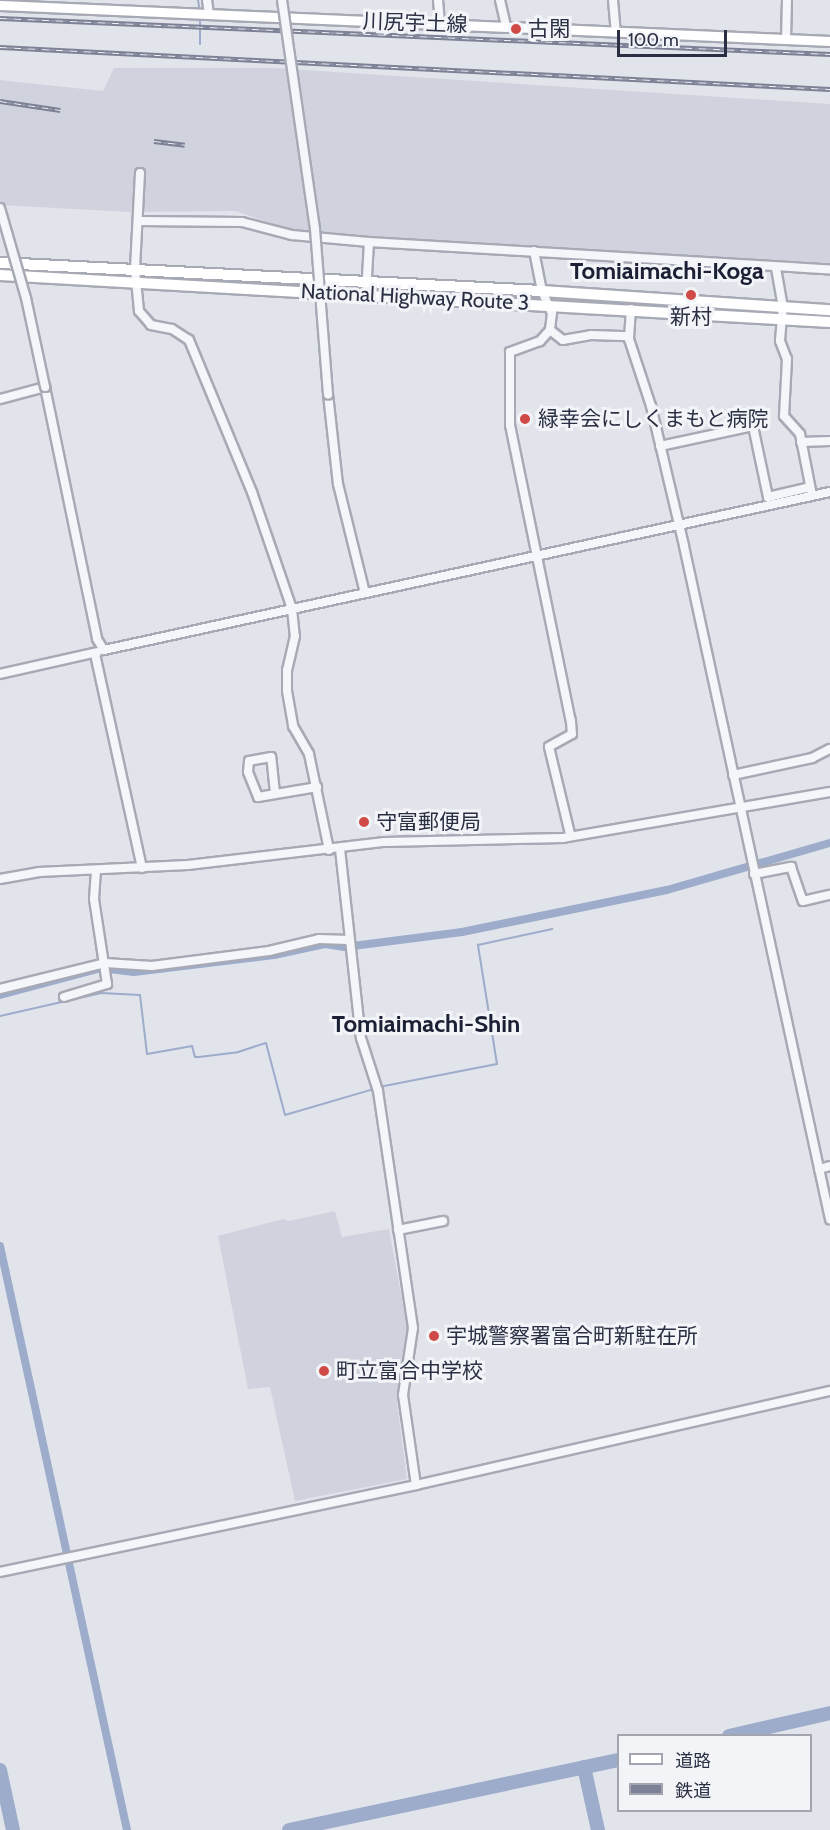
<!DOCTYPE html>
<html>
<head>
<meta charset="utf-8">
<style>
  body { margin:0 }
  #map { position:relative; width:830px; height:1830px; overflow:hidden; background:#e2e4eb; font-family:Cabin,"Noto Sans JP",sans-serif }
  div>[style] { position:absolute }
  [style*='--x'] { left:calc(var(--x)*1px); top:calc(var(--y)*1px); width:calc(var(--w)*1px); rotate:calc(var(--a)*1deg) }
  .built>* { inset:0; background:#d0d3dd }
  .stream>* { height:2px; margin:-1px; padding:0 1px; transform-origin:1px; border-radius:1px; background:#9daccb }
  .canal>* { height:8px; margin:-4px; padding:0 4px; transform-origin:4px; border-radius:4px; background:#9daccb }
  .river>* { height:14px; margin:-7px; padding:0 7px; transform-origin:7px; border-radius:7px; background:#9daccb }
  .roads { filter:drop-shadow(2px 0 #a7aab5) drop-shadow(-2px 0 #a7aab5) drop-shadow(0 2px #a7aab5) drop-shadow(0 -2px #a7aab5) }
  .minor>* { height:8px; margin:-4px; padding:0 4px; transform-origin:4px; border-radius:4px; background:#f5f6f9 }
  .major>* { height:9px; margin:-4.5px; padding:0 4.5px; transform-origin:4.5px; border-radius:4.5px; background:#fff }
  .highway>* { height:10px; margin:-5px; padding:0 5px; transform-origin:5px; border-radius:5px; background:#fff }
  .rail>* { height:4.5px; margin-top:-2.25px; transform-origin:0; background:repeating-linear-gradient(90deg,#f2f4f8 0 7px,#7c8195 0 14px); box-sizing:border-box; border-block:2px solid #7c8195 }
  .bridges { filter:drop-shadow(2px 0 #a7aab5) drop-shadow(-2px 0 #a7aab5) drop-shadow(0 2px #a7aab5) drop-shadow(0 -2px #a7aab5) }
  .minor-bridge>* { height:8px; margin:-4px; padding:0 4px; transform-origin:4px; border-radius:4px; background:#f5f6f9 }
  .dots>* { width:16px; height:16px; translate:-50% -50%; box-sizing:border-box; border:3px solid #f2f4f8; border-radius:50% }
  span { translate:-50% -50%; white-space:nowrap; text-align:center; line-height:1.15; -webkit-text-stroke:6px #f2f4f8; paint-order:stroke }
  .street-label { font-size:21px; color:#2a2f43 }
  .poi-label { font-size:21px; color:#2a2f43 }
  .left { translate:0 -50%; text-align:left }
  .quarter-label { font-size:24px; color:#1c2034; font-weight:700 }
  .legend { position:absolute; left:617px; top:1734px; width:195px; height:78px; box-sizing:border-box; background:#f2f4f8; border:2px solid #a2a5b0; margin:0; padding:8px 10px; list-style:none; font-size:18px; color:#2a2f43 }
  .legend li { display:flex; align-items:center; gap:12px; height:30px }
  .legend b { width:30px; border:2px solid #a2a5b0 }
  .scale { position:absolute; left:617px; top:30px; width:110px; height:27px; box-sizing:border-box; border:3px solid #2a2f43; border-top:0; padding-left:8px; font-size:18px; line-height:21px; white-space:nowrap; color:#2a2f43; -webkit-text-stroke:4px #f2f4f8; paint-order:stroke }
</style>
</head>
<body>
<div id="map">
  <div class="built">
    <i style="clip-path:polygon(114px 68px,273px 68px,830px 104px,830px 263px,364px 237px,291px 230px,236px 211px,129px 212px,0 205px,0 80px,103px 91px)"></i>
    <i style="clip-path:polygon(335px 1211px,342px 1237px,389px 1229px,407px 1326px,397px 1403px,407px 1479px,295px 1501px,270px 1387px,248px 1389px,218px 1236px,283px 1219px,289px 1221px)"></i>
  </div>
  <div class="stream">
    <i style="--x:198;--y:0;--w:12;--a:81"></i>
    <i style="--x:200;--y:44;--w:26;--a:-90"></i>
    <i style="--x:0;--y:1016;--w:104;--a:-12.8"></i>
    <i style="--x:101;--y:993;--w:39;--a:3"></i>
    <i style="--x:140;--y:995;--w:59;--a:83.2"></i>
    <i style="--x:147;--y:1054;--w:46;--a:-10.1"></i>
    <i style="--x:192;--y:1046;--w:11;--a:75"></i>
    <i style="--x:195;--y:1057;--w:4;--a:0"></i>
    <i style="--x:199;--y:1057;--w:39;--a:-7"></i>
    <i style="--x:238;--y:1052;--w:29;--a:-18"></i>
    <i style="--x:266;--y:1043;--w:74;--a:75.2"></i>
    <i style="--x:285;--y:1115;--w:93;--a:-16.3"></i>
    <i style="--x:379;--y:1087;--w:120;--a:-11"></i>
    <i style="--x:497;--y:1064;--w:121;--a:-99.1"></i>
    <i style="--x:478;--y:945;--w:76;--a:-12.2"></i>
  </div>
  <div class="canal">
    <i style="--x:0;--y:995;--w:105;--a:-15"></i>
    <i style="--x:101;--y:968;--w:33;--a:7"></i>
    <i style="--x:134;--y:972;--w:141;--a:-6.9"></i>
    <i style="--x:274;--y:955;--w:52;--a:-12.2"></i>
    <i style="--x:325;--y:944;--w:20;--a:9"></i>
    <i style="--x:345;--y:947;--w:118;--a:-7.3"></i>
    <i style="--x:462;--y:932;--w:209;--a:-11.6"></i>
    <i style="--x:667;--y:890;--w:170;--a:-16.1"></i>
    <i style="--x:0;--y:1246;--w:598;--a:77.73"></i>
  </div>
  <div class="river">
    <i style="--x:729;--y:1736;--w:104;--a:-12.8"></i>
    <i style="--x:584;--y:1767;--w:65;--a:77.5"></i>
    <i style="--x:0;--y:1770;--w:61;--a:77.8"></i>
    <i style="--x:289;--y:1830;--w:336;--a:-12"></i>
  </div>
  <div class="roads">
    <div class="minor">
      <i style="--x:207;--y:0;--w:15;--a:82"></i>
      <i style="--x:438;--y:0;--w:23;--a:85"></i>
      <i style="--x:500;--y:0;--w:28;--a:77"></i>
      <i style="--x:613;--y:0;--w:32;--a:85"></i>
      <i style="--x:786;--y:40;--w:40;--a:-88.6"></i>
      <i style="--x:140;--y:173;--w:97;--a:93"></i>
      <i style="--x:135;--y:270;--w:41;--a:84.4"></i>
      <i style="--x:139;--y:311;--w:18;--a:49"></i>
      <i style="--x:151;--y:325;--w:21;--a:11"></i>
      <i style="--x:172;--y:329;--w:20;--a:33"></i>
      <i style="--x:189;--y:340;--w:165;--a:67.5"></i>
      <i style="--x:252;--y:492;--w:124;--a:71.1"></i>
      <i style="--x:292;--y:609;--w:27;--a:84"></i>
      <i style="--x:295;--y:636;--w:35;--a:103"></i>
      <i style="--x:287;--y:670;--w:21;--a:90"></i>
      <i style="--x:287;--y:691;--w:36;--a:80"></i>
      <i style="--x:293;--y:726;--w:32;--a:60"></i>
      <i style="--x:309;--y:754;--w:98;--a:78.2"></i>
      <i style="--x:139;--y:221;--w:103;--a:0.6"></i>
      <i style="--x:242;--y:222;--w:52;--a:14.6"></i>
      <i style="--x:292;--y:235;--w:77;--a:5.2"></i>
      <i style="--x:369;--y:242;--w:462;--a:3.4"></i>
      <i style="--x:534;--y:251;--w:41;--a:78.7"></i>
      <i style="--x:542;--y:291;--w:24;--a:66"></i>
      <i style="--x:552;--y:313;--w:17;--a:97"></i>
      <i style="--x:550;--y:330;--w:15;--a:132"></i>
      <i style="--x:540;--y:341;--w:32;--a:160"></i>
      <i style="--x:510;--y:352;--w:73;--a:90"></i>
      <i style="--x:510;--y:425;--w:302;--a:78.4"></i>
      <i style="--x:571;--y:721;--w:13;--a:86"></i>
      <i style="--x:572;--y:734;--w:26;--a:151"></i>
      <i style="--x:549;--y:747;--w:89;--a:76.4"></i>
      <i style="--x:776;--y:268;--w:39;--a:80"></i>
      <i style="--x:783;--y:306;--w:35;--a:95"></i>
      <i style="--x:780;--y:341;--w:19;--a:69"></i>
      <i style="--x:787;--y:359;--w:57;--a:93"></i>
      <i style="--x:784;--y:416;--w:24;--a:48"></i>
      <i style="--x:800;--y:434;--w:62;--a:78.9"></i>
      <i style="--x:366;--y:293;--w:51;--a:-86.6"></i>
      <i style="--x:631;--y:309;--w:30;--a:94"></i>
      <i style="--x:629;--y:339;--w:71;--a:71.8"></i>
      <i style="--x:651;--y:406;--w:144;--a:76.7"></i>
      <i style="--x:684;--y:546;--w:689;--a:77.76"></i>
      <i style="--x:550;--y:330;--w:16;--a:38"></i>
      <i style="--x:563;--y:340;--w:28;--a:-10"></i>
      <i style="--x:591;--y:335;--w:38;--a:2"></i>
      <i style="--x:328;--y:394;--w:91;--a:83.7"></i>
      <i style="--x:338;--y:484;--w:112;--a:76.1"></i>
      <i style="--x:0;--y:399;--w:47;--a:-14.9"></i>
      <i style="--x:45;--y:387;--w:257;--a:78.3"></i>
      <i style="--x:97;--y:639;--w:13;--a:58"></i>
      <i style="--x:104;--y:650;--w:743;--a:-12.28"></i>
      <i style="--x:801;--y:442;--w:29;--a:-2"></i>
      <i style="--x:660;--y:446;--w:95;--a:-12.1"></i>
      <i style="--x:753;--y:426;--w:73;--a:78.1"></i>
      <i style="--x:768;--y:497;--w:43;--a:-13.4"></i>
      <i style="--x:95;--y:654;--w:219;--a:77.6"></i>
      <i style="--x:0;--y:674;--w:100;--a:-12.7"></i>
      <i style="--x:733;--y:775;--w:81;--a:-12.1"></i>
      <i style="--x:812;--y:758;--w:20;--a:-27"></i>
      <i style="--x:275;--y:793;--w:36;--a:-96"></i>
      <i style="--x:271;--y:757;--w:22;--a:170"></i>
      <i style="--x:249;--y:761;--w:11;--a:95"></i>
      <i style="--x:248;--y:772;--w:27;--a:68"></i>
      <i style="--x:258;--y:797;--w:60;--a:-9.6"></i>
      <i style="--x:340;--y:849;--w:190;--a:83.7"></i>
      <i style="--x:361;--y:1038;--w:56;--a:72.2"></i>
      <i style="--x:378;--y:1091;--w:240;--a:81.6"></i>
      <i style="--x:413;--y:1328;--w:68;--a:98.5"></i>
      <i style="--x:403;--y:1395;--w:91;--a:81.8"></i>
      <i style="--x:754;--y:874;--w:38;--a:-11"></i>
      <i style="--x:791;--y:867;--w:36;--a:71"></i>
      <i style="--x:803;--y:901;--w:28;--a:-13"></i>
      <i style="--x:0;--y:879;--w:40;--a:-10"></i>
      <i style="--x:39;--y:872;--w:149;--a:-2.7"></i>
      <i style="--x:188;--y:865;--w:198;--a:-6.7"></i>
      <i style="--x:385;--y:842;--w:178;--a:-1.3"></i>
      <i style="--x:563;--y:838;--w:271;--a:-9.8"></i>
      <i style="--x:0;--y:989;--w:108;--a:-13.9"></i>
      <i style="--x:105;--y:963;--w:47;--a:3.7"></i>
      <i style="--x:152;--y:966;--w:118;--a:-7.3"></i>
      <i style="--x:269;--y:951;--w:51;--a:-13.5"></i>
      <i style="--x:319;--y:939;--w:30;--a:2"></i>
      <i style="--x:64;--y:997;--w:45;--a:-16.8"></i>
      <i style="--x:107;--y:984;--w:86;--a:-98.7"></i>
      <i style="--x:94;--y:899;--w:29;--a:-86"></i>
      <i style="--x:819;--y:1169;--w:11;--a:-15"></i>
      <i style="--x:398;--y:1230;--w:46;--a:-11.3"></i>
      <i style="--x:0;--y:1572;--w:425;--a:-11.8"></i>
      <i style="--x:416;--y:1485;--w:425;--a:-12.8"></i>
    </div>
    <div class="major">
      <i style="--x:0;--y:5;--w:831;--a:2.48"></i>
    </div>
    <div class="highway">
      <i style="--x:0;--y:263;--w:543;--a:2.96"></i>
      <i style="--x:542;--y:291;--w:289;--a:3.8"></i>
      <i style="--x:0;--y:275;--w:831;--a:3.24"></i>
    </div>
  </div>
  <div class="rail">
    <i style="--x:0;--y:18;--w:831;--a:2.48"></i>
    <i style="--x:0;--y:47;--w:831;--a:2.9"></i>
    <i style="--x:0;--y:101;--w:61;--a:8.5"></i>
    <i style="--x:154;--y:141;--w:31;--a:7"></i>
  </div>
  <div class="bridges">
    <div class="minor-bridge">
      <i style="--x:282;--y:0;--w:231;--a:81.8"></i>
      <i style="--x:315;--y:229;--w:166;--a:85.5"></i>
      <i style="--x:0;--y:208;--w:94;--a:73.9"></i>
      <i style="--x:26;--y:298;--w:91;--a:77.9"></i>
    </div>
  </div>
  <div class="dots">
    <i style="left:516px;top:29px;background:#d04a47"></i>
    <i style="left:691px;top:295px;background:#d04a47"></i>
    <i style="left:525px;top:419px;background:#d04a47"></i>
    <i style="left:364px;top:822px;background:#d04a47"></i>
    <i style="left:434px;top:1336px;background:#d04a47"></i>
    <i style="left:324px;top:1371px;background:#d04a47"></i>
  </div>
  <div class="street-label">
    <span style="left:415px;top:23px;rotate:2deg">川尻宇土線</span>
    <span style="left:415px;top:297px;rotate:3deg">National Highway Route 3</span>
  </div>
  <div class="poi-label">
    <span class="left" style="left:528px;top:29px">古閑</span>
    <span style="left:691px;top:317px">新村</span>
    <span class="left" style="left:538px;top:419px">緑幸会にしくまもと病院</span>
    <span class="left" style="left:376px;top:822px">守富郵便局</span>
    <span class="left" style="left:446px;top:1336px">宇城警察署富合町新駐在所</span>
    <span class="left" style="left:336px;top:1371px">町立富合中学校</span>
  </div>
  <div class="quarter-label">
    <span style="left:667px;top:271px">Tomiaimachi-Koga</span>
    <span style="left:426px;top:1024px">Tomiaimachi-Shin</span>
  </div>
  <ul class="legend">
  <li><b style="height:8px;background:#fff"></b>道路</li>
  <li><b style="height:8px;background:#7c8195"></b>鉄道</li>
  </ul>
  <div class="scale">100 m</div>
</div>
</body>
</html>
